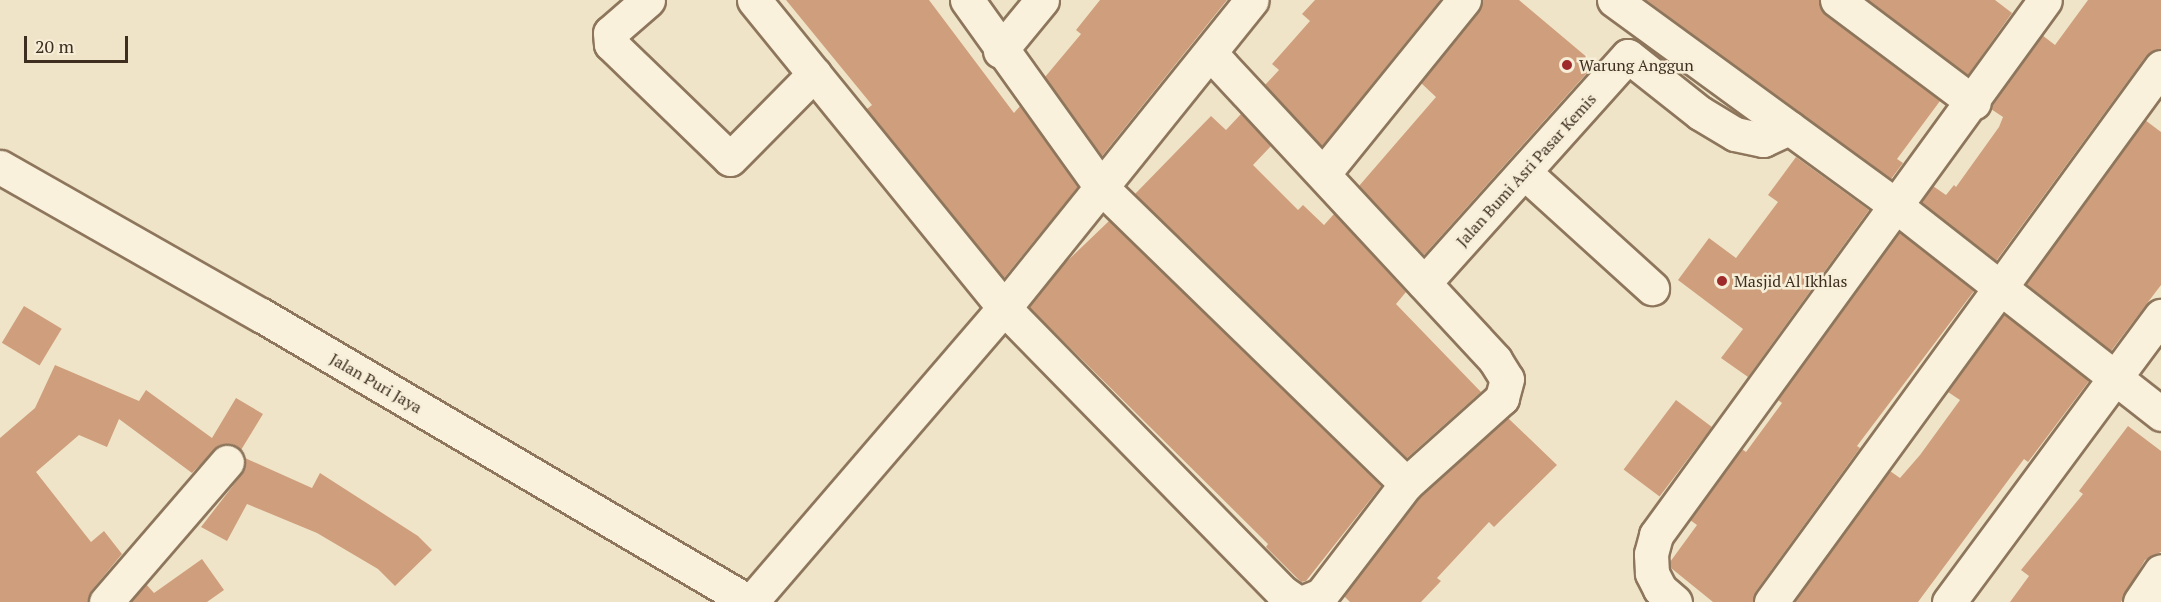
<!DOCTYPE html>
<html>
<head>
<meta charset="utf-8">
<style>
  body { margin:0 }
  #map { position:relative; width:2161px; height:602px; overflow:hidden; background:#f0e4c8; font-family:"PT Serif",serif }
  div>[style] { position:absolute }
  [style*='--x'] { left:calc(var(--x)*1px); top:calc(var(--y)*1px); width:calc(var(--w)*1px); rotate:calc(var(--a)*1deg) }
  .building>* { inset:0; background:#cf9f7d; transform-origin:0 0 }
  .roads { filter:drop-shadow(2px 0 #8d765c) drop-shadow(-2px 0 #8d765c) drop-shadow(0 2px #8d765c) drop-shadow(0 -2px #8d765c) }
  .street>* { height:33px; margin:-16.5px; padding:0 16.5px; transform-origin:16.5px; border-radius:16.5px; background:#faf1dc }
  .secondary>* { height:33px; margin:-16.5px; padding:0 16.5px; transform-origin:16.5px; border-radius:16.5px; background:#faf1dc }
  .dots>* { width:16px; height:16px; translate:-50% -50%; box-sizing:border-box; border:3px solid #f7eed8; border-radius:50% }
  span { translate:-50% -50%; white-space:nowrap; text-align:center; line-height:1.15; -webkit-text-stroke:5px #f7eed8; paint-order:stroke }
  .poi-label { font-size:16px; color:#3d2e20 }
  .left { translate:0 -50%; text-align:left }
  .street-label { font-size:16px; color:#3d2e20 }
  .scale { position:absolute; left:24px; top:36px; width:104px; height:27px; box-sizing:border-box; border:3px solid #3d2e20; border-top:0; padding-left:8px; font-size:18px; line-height:21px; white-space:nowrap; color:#3d2e20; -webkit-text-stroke:4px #f7eed8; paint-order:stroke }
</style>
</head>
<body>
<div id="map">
  <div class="building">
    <i style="clip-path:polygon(786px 0,929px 0,1014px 113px,1020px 106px,1078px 187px,1004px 278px,867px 109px,872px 105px)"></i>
    <i style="clip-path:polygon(1100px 0,1227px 0,1102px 156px,1045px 77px,1081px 34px,1076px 30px)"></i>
    <i style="clip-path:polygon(1315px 0,1440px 0,1322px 146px,1265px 85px,1279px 70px,1272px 64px,1310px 21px,1302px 14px)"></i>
    <i style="clip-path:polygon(1482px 0,1519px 0,1595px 64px,1424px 255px,1359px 186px,1436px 97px,1421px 83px,1479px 12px)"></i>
    <i style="clip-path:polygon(1646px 0,1819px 0,1826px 15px,1940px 101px,1897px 159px,1903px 163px,1891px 179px)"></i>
    <i style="clip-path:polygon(1868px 0,1995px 0,2012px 13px,1968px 75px)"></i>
    <i style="clip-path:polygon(2088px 0,2161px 0,2161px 49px,2146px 56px,1996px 261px,1921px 202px,1933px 186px,1946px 195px,1954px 185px,1956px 187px,1999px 127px,2003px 117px,1991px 109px,1993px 104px,2042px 35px,2055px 45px)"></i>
    <i style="clip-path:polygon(1241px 114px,1271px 146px,1253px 165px,1298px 210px,1303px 205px,1324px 225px,1334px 214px,1406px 292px,1396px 304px,1481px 392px,1407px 458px,1135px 194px,1211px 116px,1226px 130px)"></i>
    <i style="clip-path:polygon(2145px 120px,2161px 132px,2161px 285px,2111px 351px,2026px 284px)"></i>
    <i style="clip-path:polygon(1796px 157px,1869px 210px,1748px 377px,1721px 358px,1743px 329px,1678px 280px,1709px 238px,1736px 258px,1778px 202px,1768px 195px)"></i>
    <i style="clip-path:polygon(1109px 221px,1381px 486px,1306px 581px,1301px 582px,1266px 547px,1268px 544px,1029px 307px,1062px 266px)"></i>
    <i style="clip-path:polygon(1899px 232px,1974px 291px,1857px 446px,1860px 448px,1756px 591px,1753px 602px,1713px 602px,1671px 568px,1670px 562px,1697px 525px,1690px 520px,1742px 449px,1746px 452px,1782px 403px,1778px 400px)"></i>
    <i style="left:24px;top:306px;width:44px;height:43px;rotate:31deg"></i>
    <i style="clip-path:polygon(2004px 314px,2089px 381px,2028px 462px,2024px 459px,1918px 602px,1794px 602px,1890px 471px,1900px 478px,1920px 455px,1960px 400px,1948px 392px)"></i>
    <i style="clip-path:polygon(55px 365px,139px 401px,146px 390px,212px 438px,236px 398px,263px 414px,241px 450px,231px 444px,220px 445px,192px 473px,119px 419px,107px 447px,79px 435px,36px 472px,91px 542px,104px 531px,122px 554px,92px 590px,88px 602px,0 602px,0 438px,35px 408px)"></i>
    <i style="left:1676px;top:400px;width:45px;height:87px;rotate:37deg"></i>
    <i style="clip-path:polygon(1508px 418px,1557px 465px,1494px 527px,1489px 522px,1437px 578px,1441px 581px,1421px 602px,1350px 602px,1344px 596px,1420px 497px)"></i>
    <i style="clip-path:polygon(2128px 426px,2161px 451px,2161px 552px,2145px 560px,2121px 602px,2010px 602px,2029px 576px,2021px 570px,2083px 494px,2079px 491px)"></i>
    <i style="clip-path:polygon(245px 458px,312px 488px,320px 473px,418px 536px,432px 550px,395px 586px,378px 569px,317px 533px,247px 504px,227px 541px,201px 527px,242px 474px)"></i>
    <i style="clip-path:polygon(202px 559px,224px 590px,207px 602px,131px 602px,146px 584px,154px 593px)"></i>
  </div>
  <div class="roads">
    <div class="street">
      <i style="--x:648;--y:0;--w:50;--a:139"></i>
      <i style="--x:610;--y:33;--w:11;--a:85"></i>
      <i style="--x:611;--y:44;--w:165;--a:44"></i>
      <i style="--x:730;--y:159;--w:120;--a:-45.3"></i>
      <i style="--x:754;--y:0;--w:397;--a:50.9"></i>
      <i style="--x:1004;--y:308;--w:397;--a:45.6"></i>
      <i style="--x:1282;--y:592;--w:18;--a:34"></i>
      <i style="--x:967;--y:0;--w:230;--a:54.4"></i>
      <i style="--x:1101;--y:187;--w:426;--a:44.2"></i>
      <i style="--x:1614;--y:0;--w:349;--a:36.1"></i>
      <i style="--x:1896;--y:206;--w:337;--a:38.1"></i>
      <i style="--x:1837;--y:0;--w:171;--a:36.9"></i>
      <i style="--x:1000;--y:51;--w:66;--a:-50.5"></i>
      <i style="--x:1210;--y:53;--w:419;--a:47.1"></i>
      <i style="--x:1495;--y:360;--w:22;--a:58"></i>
      <i style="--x:1507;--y:379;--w:20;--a:105"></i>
      <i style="--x:1502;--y:398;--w:129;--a:138.1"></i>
      <i style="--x:1406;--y:484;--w:140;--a:127.4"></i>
      <i style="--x:1321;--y:595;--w:18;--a:158"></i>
      <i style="--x:1524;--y:172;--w:173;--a:42.2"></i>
      <i style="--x:1323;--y:174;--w:224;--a:-51"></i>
      <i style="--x:1424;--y:283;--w:305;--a:-48.1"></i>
      <i style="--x:1628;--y:56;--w:92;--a:38.4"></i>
      <i style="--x:1700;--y:113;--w:41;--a:31"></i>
      <i style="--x:1735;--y:134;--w:29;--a:12"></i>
      <i style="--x:1763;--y:140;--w:29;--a:-25"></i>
      <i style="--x:106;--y:602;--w:185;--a:-49.2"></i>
      <i style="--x:751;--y:602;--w:388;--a:-49.3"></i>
      <i style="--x:1004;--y:308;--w:395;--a:-51.2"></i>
      <i style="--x:1675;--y:602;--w:20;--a:-139"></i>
      <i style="--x:1660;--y:589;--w:18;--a:-117"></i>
      <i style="--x:1652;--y:573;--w:19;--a:-93"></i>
      <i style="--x:1651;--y:554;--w:20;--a:-75"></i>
      <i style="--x:1656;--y:535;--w:661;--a:-53.98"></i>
      <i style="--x:1771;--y:602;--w:662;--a:-53.91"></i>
      <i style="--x:1949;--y:602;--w:356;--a:-53.5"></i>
      <i style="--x:2140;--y:602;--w:37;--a:-56"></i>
    </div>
    <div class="secondary">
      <i style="--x:0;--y:167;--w:300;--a:29.6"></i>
      <i style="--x:261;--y:315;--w:566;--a:30.46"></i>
    </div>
  </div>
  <div class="dots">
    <i style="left:1567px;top:65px;background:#9e2a2b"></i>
    <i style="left:1722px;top:281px;background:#9e2a2b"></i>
  </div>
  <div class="poi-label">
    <span class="left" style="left:1579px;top:65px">Warung Anggun</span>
    <span class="left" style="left:1734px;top:281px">Masjid Al Ikhlas</span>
  </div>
  <div class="street-label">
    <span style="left:1526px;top:170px;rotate:-48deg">Jalan Bumi Asri Pasar Kemis</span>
    <span style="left:376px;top:383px;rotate:30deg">Jalan Puri Jaya</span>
  </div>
  <div class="scale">20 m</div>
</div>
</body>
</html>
